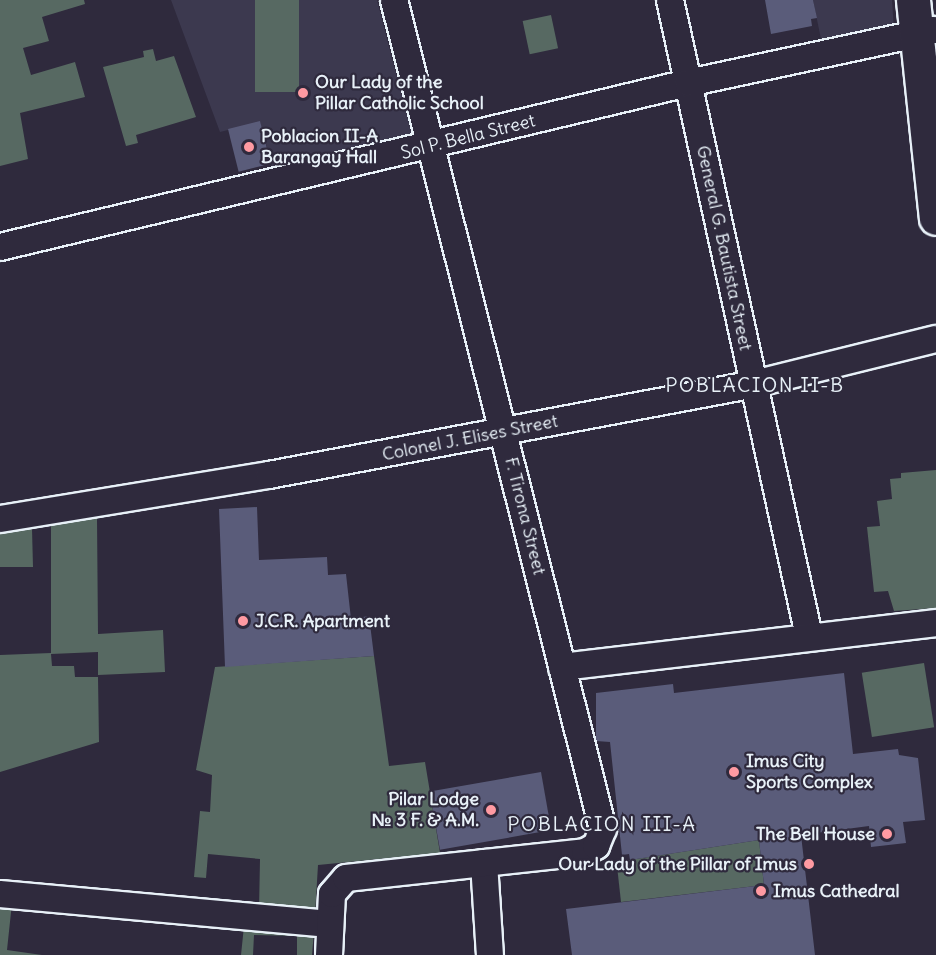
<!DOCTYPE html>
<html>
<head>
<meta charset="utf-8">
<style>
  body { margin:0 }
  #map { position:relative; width:936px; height:955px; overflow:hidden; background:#2f2a3d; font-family:Delius,sans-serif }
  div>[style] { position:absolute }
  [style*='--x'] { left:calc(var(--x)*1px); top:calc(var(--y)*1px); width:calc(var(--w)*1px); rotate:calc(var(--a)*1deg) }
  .built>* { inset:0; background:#3c394f }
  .green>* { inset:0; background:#576962; transform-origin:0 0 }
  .building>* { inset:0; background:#5a5c7a; transform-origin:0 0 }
  .roads { filter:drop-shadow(2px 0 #e8f1f8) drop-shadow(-2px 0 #e8f1f8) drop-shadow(0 2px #e8f1f8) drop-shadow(0 -2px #e8f1f8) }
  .street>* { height:26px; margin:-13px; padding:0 13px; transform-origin:13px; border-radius:13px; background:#2f2a3d }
  .secondary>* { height:33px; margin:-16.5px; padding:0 16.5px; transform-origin:16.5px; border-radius:16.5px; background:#2f2a3d }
  .dots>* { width:16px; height:16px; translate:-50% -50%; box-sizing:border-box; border:3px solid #2f2a3d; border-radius:50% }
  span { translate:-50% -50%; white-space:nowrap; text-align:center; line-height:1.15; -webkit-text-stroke:4.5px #2f2a3d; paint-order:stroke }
  .poi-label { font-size:18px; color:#e8f1f8; font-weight:700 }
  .left { translate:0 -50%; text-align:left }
  .right { translate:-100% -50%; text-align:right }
  .street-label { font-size:18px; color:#e8f1f8 }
  .neighbourhood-label { font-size:20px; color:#e8f1f8; letter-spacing:1.5px }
</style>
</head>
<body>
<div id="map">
  <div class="built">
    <i style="clip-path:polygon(171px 0,377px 0,412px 135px,273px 170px,260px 122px,220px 132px)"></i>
    <i style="clip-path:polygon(813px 0,892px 0,894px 29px,822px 44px)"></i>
  </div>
  <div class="green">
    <i style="clip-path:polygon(0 0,84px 0,85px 4px,42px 17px,49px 41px,23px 48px,31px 75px,75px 62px,85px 97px,20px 113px,28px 159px,0 166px)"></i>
    <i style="left:255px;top:0;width:44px;height:92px"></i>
    <i style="left:551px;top:15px;width:34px;height:29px;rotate:78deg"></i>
    <i style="clip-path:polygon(153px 49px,156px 61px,174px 56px,196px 117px,136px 135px,138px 143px,126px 146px,103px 67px,144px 57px,143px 51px)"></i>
    <i style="clip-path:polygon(936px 470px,936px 608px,894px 611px,888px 591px,874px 592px,867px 527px,880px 526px,877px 501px,892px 499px,890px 479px,901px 478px,901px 473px)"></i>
    <i style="clip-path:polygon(97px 518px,98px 634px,163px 630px,165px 672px,98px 675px,98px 652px,51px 654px,52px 666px,74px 666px,75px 677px,98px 677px,99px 742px,0 772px,0 655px,51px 653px,51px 525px)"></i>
    <i style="clip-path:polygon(32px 529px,33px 567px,0 567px,0 534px)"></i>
    <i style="clip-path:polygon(374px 656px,389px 766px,425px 762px,440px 853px,318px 865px,315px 915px,259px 911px,260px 859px,208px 854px,206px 878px,194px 877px,200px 811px,210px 812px,212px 775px,196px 770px,215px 667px)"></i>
    <i style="left:924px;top:663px;width:65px;height:63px;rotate:81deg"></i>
    <i style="clip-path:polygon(759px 840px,764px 885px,621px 902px,617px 866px,623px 861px)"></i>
    <i style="clip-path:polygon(0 902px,12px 903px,7px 950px,42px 955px,0 955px)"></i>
    <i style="clip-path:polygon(244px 926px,314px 931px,312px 955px,297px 955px,297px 936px,254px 935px,253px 955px,241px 955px)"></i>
  </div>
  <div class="building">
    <i style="clip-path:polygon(765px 0,813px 0,817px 18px,811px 19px,812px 26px,771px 34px)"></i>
    <i style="left:260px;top:121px;width:44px;height:33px;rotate:76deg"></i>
    <i style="clip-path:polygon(257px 507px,259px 560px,327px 557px,328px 575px,346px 574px,351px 619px,369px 616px,374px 656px,225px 667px,219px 509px)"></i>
    <i style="clip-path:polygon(844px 673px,853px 754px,898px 749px,899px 755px,918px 758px,925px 820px,903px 822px,906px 843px,871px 847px,869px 826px,801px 835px,815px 955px,572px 955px,566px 909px,764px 885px,759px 840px,630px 860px,629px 854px,622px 855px,610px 742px,596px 741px,596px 693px,673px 684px,674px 693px)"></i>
    <i style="left:541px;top:772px;width:59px;height:113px;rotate:80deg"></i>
  </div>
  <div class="roads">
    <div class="street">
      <i style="--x:670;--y:0;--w:651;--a:77.67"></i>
      <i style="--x:0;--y:247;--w:707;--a:-13.41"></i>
      <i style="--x:688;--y:83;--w:254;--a:-12.1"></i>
      <i style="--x:0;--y:519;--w:273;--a:-9.3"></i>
      <i style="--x:269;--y:475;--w:493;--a:-10.6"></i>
      <i style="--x:754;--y:384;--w:187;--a:-13.9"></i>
      <i style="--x:562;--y:667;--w:377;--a:-6.7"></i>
      <i style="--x:484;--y:863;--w:92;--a:86.3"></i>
      <i style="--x:0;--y:894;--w:331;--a:5.2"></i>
      <i style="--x:329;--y:955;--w:61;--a:-87.2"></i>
      <i style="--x:332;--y:894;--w:21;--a:-49"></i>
      <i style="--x:346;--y:878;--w:240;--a:-6.2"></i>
      <i style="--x:585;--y:852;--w:13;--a:-29"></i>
      <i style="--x:596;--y:846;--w:18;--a:-68"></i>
      <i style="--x:603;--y:829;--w:855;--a:-104.15"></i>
    </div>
    <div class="secondary">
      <i style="--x:913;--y:0;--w:219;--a:84"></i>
    </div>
  </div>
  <div class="dots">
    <i style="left:303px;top:93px;background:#ff9aa2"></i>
    <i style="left:249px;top:147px;background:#ff9aa2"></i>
    <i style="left:243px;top:621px;background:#ff9aa2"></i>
    <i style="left:734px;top:772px;background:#ff9aa2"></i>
    <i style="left:491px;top:810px;background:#ff9aa2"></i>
    <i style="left:887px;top:834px;background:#ff9aa2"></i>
    <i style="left:809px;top:864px;background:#ff9aa2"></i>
    <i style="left:761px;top:891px;background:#ff9aa2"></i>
  </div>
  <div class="poi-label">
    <span class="left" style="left:315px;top:93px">Our Lady of the<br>Pillar Catholic School</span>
    <span class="left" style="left:261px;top:147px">Poblacion II-A<br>Barangay Hall</span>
    <span class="left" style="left:255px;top:621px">J.C.R. Apartment</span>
    <span class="left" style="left:746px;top:772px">Imus City<br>Sports Complex</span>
    <span class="right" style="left:479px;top:810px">Pilar Lodge<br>№ 3 F. &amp; A.M.</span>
    <span class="right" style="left:875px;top:834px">The Bell House</span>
    <span class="right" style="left:797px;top:864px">Our Lady of the Pillar of Imus</span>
    <span class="left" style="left:773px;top:891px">Imus Cathedral</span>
  </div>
  <div class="street-label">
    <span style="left:468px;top:137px;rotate:-14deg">Sol P. Bella Street</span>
    <span style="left:724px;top:248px;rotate:78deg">General G. Bautista Street</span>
    <span style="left:470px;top:438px;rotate:-11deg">Colonel J. Elises Street</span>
    <span style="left:525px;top:516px;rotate:76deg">F. Tirona Street</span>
  </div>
  <div class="neighbourhood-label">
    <span style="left:755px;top:384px">POBLACION II-B</span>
    <span style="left:602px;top:823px">POBLACION III-A</span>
  </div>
</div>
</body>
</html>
